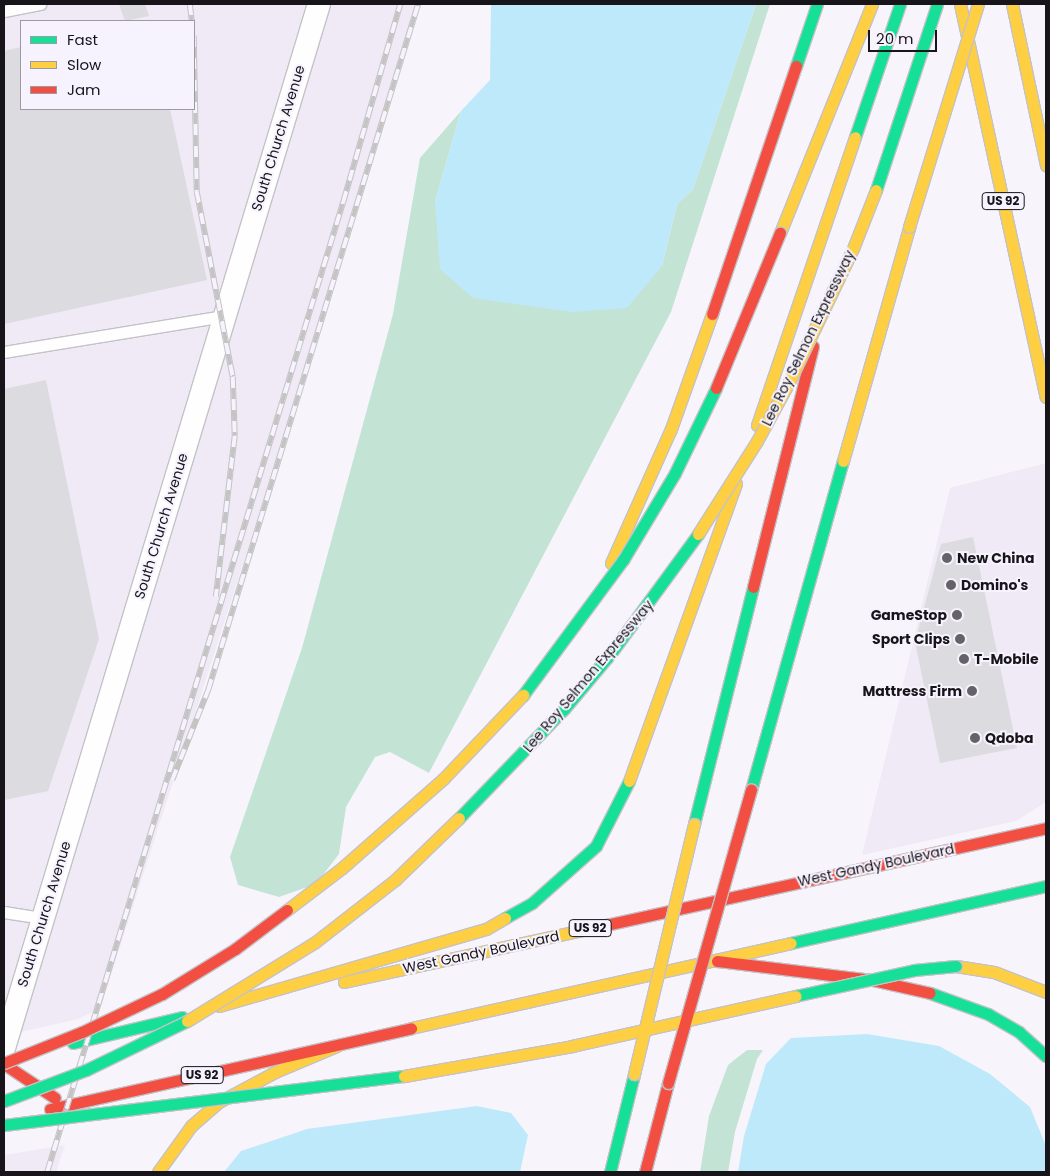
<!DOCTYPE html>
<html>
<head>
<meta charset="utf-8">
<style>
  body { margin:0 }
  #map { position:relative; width:1050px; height:1176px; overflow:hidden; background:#f7f5fb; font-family:Poppins,sans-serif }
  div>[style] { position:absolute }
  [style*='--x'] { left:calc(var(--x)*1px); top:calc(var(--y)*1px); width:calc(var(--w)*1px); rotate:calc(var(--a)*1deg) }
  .commercial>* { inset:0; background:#f0e9f6 }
  .green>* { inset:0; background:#c3e4d5 }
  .water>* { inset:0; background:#bee9fa }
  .building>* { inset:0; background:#dcdbe0 }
  .roads { filter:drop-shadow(1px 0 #c4c2c7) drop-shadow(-1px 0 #c4c2c7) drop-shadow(0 1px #c4c2c7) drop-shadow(0 -1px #c4c2c7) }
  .lane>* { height:11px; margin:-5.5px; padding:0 5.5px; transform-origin:5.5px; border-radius:5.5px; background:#fefefe }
  .street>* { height:22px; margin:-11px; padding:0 11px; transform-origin:11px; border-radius:11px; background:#fefefe }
  .fast>* { height:11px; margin:-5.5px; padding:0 5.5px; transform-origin:5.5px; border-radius:5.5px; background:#16e098 }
  .slow>* { height:11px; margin:-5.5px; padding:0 5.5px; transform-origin:5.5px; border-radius:5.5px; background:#ffcf43 }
  .jam>* { height:11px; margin:-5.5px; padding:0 5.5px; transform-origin:5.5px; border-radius:5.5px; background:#f24e42 }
  .rail>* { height:5.5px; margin-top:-2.75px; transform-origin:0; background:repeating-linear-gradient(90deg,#f6f2fe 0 11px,#c4c4c5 0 22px); box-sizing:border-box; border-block:1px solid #c4c4c5 }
  .bridges { filter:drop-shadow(1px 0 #c4c2c7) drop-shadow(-1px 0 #c4c2c7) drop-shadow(0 1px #c4c2c7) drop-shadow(0 -1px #c4c2c7) }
  .fast-bridge>* { height:11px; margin:-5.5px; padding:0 5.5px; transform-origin:5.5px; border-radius:5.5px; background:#16e098 }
  .slow-bridge>* { height:11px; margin:-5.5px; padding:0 5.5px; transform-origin:5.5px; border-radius:5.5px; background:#ffcf43 }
  .jam-bridge>* { height:11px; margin:-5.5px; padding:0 5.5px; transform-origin:5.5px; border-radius:5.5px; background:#f24e42 }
  .dots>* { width:14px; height:14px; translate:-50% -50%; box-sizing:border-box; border:2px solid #f6f2fe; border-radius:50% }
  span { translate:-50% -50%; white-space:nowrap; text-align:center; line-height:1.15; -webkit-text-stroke:4px #f6f2fe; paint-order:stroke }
  .shield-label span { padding:1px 4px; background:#f6f2fe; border:1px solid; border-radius:4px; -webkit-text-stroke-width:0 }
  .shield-label { font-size:12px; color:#17151a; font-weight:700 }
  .street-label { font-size:14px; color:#17151a }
  .poi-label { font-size:14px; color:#17151a; font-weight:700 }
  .left { translate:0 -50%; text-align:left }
  .right { translate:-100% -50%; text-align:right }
  .frame { position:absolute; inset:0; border:5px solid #17151a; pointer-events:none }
  .legend { position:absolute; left:20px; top:20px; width:175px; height:90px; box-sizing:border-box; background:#f6f2fe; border:1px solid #9d9aa3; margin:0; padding:6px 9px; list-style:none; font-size:15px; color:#17151a }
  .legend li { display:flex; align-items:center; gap:10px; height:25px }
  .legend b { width:25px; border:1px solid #9d9aa3 }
  .scale { position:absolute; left:868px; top:30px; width:69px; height:22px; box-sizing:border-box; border:2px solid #17151a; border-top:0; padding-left:6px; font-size:15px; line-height:18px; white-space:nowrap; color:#17151a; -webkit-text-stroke:4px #f6f2fe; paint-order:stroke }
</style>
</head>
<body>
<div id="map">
  <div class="commercial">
    <i style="clip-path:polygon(evenodd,4px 4px,306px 4px,4px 1005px,4px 4px,21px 21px,194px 21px,194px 109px,21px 109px,21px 21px)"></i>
    <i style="clip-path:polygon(331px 4px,416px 4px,334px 281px,100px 1009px,78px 1019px,21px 1032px)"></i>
    <i style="clip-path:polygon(1046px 463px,1046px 802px,1016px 821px,862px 855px,950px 488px)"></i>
    <i style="clip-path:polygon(65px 1145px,56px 1172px,4px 1172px,4px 1155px)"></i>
  </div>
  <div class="green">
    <i style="clip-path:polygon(756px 4px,770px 4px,671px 312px,429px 773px,390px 752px,375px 757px,346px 807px,339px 854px,316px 884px,279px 897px,238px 885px,230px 857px,302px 648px,393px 314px,420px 158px,461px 111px,435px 202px,662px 266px,677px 204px,693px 189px)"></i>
    <i style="clip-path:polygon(747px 1050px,763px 1050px,757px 1059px,735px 1132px,728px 1172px,700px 1172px,709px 1116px,728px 1065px)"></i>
  </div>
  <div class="water">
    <i style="clip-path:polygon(491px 4px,756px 4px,693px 189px,677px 204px,662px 266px,627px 308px,572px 312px,473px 298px,440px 269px,435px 202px,461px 111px,490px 80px)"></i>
    <i style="clip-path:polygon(867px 1034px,939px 1046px,990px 1074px,1030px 1107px,1046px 1146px,1046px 1172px,738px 1172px,744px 1136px,766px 1064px,791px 1038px)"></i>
    <i style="clip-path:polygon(477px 1106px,511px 1113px,528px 1135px,520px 1172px,224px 1172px,241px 1151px,307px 1129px)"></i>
  </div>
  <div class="building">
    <i style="clip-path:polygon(119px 4px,145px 4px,149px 16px,125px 21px)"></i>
    <i style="clip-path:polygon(21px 47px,21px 109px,170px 109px,207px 280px,4px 324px,4px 51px)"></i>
    <i style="clip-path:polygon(46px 380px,99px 639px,48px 791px,4px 800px,4px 389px)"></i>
    <i style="clip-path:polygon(973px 537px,1017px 748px,940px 763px,915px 642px,941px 544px)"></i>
  </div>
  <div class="roads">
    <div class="lane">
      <i style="--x:4;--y:11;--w:37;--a:-11"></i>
      <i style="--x:4;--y:352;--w:222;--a:-9.3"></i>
      <i style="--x:4;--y:912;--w:39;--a:9"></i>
    </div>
    <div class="street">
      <i style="--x:4;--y:1048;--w:1090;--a:-73.21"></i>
    </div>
    <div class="fast">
      <i style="--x:796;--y:66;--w:65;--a:-71.3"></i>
      <i style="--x:855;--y:137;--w:140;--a:-71.3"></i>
      <i style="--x:751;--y:790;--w:342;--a:-74.4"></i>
      <i style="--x:694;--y:824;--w:244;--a:-76"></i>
      <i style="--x:505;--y:918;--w:31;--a:-29"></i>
      <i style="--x:532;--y:903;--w:86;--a:-41.7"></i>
      <i style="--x:596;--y:846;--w:73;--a:-63.1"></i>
      <i style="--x:791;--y:943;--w:261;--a:-12.6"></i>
      <i style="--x:930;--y:993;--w:62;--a:19.9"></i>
      <i style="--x:988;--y:1014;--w:36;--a:30"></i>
      <i style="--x:1019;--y:1032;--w:36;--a:42"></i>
      <i style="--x:73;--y:1043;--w:112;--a:-13.4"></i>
      <i style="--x:610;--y:1172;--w:101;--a:-76.2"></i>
    </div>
    <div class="slow">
      <i style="--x:960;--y:4;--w:402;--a:77.7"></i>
      <i style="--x:1012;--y:4;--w:165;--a:78.1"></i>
      <i style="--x:780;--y:233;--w:247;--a:-68.1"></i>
      <i style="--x:757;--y:425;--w:304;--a:-71.2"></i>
      <i style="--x:843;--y:461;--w:243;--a:-74.2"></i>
      <i style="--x:611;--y:563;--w:147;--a:-65.9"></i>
      <i style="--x:671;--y:429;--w:122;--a:-70.4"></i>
      <i style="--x:629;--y:781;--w:316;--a:-70.2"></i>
      <i style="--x:956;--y:966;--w:38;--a:9"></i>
      <i style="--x:994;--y:972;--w:56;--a:21"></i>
      <i style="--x:344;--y:982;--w:268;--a:-12.3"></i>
      <i style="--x:219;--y:1006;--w:278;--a:-16.1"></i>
      <i style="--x:486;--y:929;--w:22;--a:-30"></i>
      <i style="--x:411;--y:1028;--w:389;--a:-12.6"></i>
      <i style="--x:158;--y:1172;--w:57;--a:-54.3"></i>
      <i style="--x:191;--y:1126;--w:35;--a:-41"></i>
      <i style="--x:217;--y:1103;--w:66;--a:-28.1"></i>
      <i style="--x:275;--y:1072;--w:67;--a:-22.8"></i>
    </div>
    <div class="jam">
      <i style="--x:712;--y:314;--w:262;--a:-71.3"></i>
      <i style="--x:753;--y:587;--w:248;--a:-76"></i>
      <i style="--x:606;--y:925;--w:451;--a:-12.4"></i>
      <i style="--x:717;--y:961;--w:156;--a:7"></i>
      <i style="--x:872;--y:980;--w:59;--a:12.6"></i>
      <i style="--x:4;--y:1064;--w:61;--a:33.7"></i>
      <i style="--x:50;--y:1109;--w:370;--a:-12.6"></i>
      <i style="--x:645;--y:1172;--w:92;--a:-75.5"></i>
    </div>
  </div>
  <div class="rail">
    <i style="--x:190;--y:4;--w:17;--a:83"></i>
    <i style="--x:194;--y:36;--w:156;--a:88.9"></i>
    <i style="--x:197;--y:192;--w:188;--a:79"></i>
    <i style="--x:233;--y:377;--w:59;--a:88.1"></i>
    <i style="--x:235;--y:436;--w:162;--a:96.7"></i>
    <i style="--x:172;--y:780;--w:97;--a:-68.2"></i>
    <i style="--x:208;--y:690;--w:717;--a:-72.98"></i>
    <i style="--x:47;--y:1172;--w:1014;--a:-73.03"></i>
    <i style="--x:343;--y:202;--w:206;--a:-73.9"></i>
  </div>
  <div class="bridges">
    <div class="fast-bridge">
      <i style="--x:876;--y:190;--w:196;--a:-71.8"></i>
      <i style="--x:523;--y:695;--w:168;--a:-53.5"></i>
      <i style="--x:623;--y:560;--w:101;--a:-59.1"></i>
      <i style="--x:675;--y:473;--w:94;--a:-64.2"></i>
      <i style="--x:459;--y:818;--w:151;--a:-46.1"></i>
      <i style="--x:564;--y:709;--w:73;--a:-50"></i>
      <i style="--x:611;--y:653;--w:147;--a:-53.8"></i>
      <i style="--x:795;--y:996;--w:122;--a:-12.3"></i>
      <i style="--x:914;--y:970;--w:42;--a:-5.4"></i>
      <i style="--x:4;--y:1101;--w:88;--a:-20.7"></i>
      <i style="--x:86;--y:1070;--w:112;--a:-25.9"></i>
      <i style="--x:4;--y:1125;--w:403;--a:-7"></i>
    </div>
    <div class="slow-bridge">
      <i style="--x:909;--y:227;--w:233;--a:-72.8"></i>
      <i style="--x:698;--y:534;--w:110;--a:-57.6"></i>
      <i style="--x:757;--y:441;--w:65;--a:-61.5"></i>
      <i style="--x:788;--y:384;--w:153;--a:-64.4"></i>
      <i style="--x:854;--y:246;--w:60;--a:-68.6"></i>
      <i style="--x:287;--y:910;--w:69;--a:-37.4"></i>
      <i style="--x:342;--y:868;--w:136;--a:-41.4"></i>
      <i style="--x:444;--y:778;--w:115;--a:-46.4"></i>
      <i style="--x:187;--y:1021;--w:149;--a:-31.6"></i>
      <i style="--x:314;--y:943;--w:103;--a:-37.9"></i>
      <i style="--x:395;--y:880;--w:89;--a:-44.1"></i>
      <i style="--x:634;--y:1074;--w:257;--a:-76.5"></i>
      <i style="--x:404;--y:1076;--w:171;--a:-10.1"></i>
      <i style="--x:572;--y:1046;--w:229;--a:-12.6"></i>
    </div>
    <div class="jam-bridge">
      <i style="--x:716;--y:388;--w:168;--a:-67.6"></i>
      <i style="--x:4;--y:1063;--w:84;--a:-21.7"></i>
      <i style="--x:82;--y:1032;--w:89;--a:-25.4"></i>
      <i style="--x:162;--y:994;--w:86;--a:-31.7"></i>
      <i style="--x:235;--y:949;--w:65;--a:-36.9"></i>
      <i style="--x:668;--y:1083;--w:305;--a:-74.2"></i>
    </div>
  </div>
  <div class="dots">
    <i style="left:947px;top:558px;background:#656369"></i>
    <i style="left:951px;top:585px;background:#656369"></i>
    <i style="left:957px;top:615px;background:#656369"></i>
    <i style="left:960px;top:639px;background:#656369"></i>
    <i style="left:964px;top:659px;background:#656369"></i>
    <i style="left:972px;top:691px;background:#656369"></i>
    <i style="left:975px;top:738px;background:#656369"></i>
  </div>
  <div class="shield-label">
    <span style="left:1003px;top:201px">US 92</span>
    <span style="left:590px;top:928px">US 92</span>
    <span style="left:202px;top:1075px">US 92</span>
  </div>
  <div class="street-label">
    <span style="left:278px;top:138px;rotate:-73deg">South Church Avenue</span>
    <span style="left:808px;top:338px;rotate:-64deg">Lee Roy Selmon Expressway</span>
    <span style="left:161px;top:526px;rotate:-73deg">South Church Avenue</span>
    <span style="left:588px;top:676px;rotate:-50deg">Lee Roy Selmon Expressway</span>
    <span style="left:876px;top:865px;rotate:-12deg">West Gandy Boulevard</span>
    <span style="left:44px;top:914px;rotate:-73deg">South Church Avenue</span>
    <span style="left:481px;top:952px;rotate:-12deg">West Gandy Boulevard</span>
  </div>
  <div class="poi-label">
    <span class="left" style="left:957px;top:558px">New China</span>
    <span class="left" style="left:961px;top:585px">Domino's</span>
    <span class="right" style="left:947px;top:615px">GameStop</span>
    <span class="right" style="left:950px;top:639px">Sport Clips</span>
    <span class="left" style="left:974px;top:659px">T-Mobile</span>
    <span class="right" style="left:962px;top:691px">Mattress Firm</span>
    <span class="left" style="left:985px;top:738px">Qdoba</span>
  </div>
  <div class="frame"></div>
  <ul class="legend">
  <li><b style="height:6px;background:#16e098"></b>Fast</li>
  <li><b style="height:6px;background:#ffcf43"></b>Slow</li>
  <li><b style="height:6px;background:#f24e42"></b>Jam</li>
  </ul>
  <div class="scale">20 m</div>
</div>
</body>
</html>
